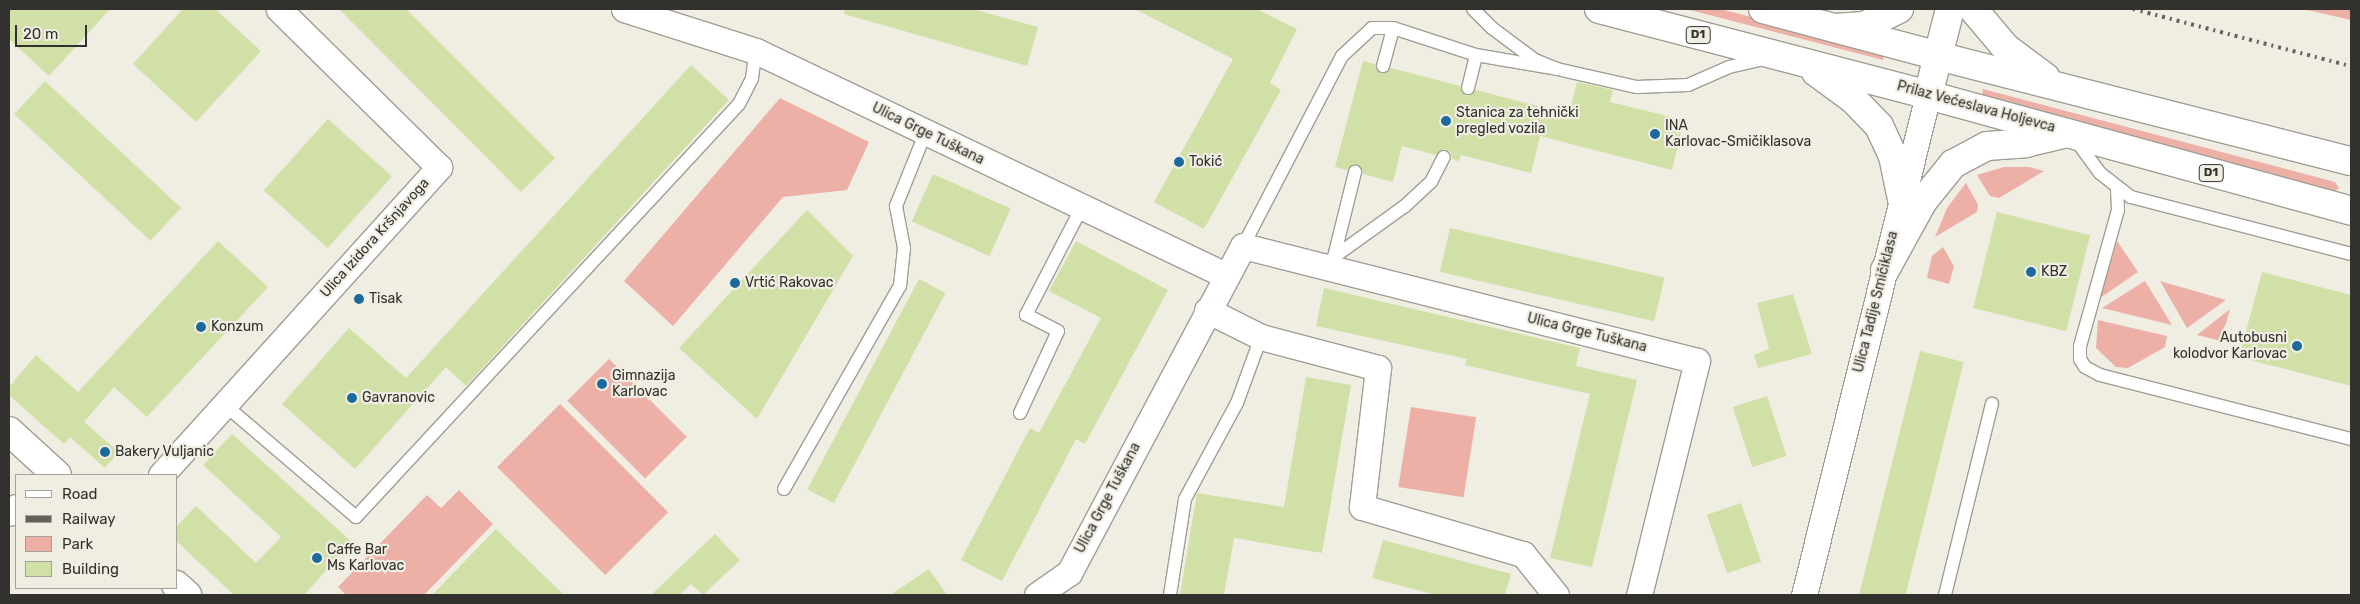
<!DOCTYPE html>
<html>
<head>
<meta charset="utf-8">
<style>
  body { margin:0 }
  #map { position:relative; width:2360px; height:604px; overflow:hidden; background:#f0ede3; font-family:Rubik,sans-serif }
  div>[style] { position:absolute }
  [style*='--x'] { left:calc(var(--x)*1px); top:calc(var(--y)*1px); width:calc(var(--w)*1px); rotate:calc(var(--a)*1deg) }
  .green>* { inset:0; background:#edb0a7; transform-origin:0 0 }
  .building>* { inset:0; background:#d1e0a7; transform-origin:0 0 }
  .roads { filter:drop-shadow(1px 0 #a19e95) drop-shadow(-1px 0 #a19e95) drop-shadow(0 1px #a19e95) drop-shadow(0 -1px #a19e95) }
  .lane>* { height:12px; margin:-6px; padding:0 6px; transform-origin:6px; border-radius:6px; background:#fff }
  .street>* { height:25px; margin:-12.5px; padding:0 12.5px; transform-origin:12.5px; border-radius:12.5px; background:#fff }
  .secondary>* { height:28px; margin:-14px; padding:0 14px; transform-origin:14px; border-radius:14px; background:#fff }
  .primary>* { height:28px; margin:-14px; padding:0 14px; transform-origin:14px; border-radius:14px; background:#fff }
  .highway>* { height:28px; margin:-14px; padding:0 14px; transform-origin:14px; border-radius:14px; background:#fff }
  .rail>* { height:4px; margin-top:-2px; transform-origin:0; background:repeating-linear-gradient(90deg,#62615b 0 2.5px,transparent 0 7.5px) }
  .dots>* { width:14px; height:14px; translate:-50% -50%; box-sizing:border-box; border:2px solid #f0ede3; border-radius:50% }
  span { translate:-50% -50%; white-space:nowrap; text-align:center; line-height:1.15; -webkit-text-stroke:4.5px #f0ede3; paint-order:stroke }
  .shield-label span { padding:1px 4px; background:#f0ede3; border:1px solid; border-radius:4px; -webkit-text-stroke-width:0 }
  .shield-label { font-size:12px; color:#32312d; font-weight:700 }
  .street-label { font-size:14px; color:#32312d }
  .poi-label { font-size:14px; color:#32312d }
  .left { translate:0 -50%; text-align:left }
  .right { translate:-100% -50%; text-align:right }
  .frame { position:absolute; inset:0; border:10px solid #32312d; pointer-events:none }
  .legend { position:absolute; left:15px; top:474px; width:162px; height:115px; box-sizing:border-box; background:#f0ede3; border:1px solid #a4a29a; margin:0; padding:6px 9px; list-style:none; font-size:15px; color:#32312d }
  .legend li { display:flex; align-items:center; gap:10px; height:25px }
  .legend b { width:25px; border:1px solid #a4a29a }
  .scale { position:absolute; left:15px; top:25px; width:72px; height:22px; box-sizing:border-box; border:2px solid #32312d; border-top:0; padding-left:6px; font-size:15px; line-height:18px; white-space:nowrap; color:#32312d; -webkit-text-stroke:4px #f0ede3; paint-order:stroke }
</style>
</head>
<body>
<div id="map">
  <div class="green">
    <i style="clip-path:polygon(1686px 9px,1720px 9px,1885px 51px,1883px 60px)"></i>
    <i style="clip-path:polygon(2303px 9px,2351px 9px,2351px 20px)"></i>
    <i style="clip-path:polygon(1983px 89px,2335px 182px,2339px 188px,2333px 193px,1982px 95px)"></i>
    <i style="clip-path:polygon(780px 98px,869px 142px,847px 190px,783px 197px,673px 326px,624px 281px)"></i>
    <i style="clip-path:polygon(2004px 167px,2029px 167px,2044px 171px,1999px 198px,1990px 196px,1977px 175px)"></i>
    <i style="clip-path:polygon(1966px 183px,1978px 205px,1977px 212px,1935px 237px,1947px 208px)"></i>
    <i style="clip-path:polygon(2117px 241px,2138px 272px,2100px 298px)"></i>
    <i style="clip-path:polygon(1943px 247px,1954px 266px,1949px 284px,1927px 278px,1932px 256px)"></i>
    <i style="clip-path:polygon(2145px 281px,2172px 325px,2102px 308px)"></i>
    <i style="clip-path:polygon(2160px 281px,2226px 300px,2187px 328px)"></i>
    <i style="clip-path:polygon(2230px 309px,2221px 341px,2197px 335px)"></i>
    <i style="clip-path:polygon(2098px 320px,2167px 336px,2165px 347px,2128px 368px,2116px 367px,2096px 348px)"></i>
    <i style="left:609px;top:359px;width:110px;height:59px;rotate:45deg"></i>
    <i style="left:560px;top:404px;width:153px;height:89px;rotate:45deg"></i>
    <i style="left:1411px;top:407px;width:66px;height:81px;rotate:9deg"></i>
    <i style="clip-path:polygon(459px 490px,493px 524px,424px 595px,346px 595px,338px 587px,427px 495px,441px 508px)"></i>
  </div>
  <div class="building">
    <i style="clip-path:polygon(9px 9px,110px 9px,49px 76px,9px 39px)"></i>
    <i style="clip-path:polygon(183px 9px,215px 9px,261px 51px,196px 122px,133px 64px)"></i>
    <i style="clip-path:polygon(339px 9px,406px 9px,555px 158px,521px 192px)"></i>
    <i style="clip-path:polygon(845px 9px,972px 9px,1038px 27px,1027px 66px,844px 14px)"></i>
    <i style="clip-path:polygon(1135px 9px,1257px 9px,1297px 29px,1270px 83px,1281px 90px,1204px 229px,1154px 202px,1233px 59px)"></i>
    <i style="clip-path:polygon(1363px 61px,1375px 64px,1381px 74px,1391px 68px,1460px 86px,1466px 96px,1476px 90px,1569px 114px,1577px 82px,1613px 90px,1610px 102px,1684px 120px,1672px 170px,1540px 136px,1531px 173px,1461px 155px,1459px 161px,1452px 159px,1451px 152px,1444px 149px,1436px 155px,1402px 146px,1393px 182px,1363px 174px,1357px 164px,1347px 170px,1335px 167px)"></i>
    <i style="clip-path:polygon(691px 65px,729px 100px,466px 386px,446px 367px,355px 469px,282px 404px,349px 328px,406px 378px)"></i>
    <i style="left:45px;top:81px;width:186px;height:45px;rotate:43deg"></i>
    <i style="left:328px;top:119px;width:86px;height:96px;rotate:42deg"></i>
    <i style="left:933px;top:174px;width:85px;height:52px;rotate:24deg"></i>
    <i style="clip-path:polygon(807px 210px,853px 256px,757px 419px,679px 348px)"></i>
    <i style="left:1997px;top:212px;width:96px;height:99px;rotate:14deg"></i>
    <i style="left:1450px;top:228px;width:220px;height:45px;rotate:13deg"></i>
    <i style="clip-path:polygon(218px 241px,268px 287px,147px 417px,114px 387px,84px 422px,119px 452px,105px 468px,70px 437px,64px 444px,9px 395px,9px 387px,36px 355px,78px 392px)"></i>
    <i style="clip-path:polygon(1076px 241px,1168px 290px,1085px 444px,1076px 439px,1002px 581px,961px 560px,1030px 428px,1039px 433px,1101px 318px,1049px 291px)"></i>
    <i style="clip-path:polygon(2262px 272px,2351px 295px,2351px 386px,2239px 357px)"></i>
    <i style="left:919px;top:279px;width:30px;height:238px;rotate:28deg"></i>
    <i style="clip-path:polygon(1324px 288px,1580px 348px,1576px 366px,1637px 380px,1592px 567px,1550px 558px,1590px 394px,1465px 365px,1467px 359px,1316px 326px)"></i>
    <i style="clip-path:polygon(1793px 294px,1812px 354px,1758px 368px,1754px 355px,1769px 349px,1757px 303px)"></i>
    <i style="left:1920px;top:351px;width:45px;height:252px;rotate:14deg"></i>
    <i style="clip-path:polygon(1306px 377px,1351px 385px,1322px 553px,1234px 538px,1224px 595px,1180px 595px,1197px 493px,1284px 507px)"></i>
    <i style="left:1767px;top:396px;width:63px;height:36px;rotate:72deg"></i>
    <i style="clip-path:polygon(232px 434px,352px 542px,304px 595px,234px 595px,176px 541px,176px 527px,196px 506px,256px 563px,281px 537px,203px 465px)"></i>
    <i style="left:1741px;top:503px;width:62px;height:36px;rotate:71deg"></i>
    <i style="clip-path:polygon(496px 529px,564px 595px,432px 595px)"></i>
    <i style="clip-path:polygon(715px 534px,740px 560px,703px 595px,691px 584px,679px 595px,651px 595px)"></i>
    <i style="clip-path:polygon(1383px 540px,1511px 574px,1505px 595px,1436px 595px,1372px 578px)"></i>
    <i style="clip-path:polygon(929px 569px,947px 595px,890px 595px)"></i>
  </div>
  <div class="roads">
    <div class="lane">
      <i style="--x:1473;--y:9;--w:27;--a:45"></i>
      <i style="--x:1492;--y:28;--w:54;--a:36.7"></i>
      <i style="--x:1535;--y:60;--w:24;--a:22"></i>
      <i style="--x:1557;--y:69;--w:82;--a:12.7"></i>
      <i style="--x:1637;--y:87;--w:51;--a:-2.2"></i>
      <i style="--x:1688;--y:85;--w:45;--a:-23.7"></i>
      <i style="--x:1729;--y:67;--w:35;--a:-13"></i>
      <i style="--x:1383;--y:66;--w:39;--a:-75"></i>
      <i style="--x:1468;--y:88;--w:34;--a:-76"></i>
      <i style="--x:2075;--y:139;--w:42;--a:53.7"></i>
      <i style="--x:2100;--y:173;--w:39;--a:38"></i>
      <i style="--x:2131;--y:197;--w:227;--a:14.5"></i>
      <i style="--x:2117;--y:190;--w:20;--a:87"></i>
      <i style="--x:2118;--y:210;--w:141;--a:105.6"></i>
      <i style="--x:2080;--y:346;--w:13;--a:90"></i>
      <i style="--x:2080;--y:359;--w:9;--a:58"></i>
      <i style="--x:2085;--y:367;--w:17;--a:28"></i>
      <i style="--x:2100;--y:375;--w:259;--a:14.3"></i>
      <i style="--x:1243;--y:246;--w:214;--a:-62.5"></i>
      <i style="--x:1342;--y:56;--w:41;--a:-43"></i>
      <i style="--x:1372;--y:28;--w:21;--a:0"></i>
      <i style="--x:1393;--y:28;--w:87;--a:18"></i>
      <i style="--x:1476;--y:55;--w:82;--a:9.8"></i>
      <i style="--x:1334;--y:257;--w:87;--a:-35.7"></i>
      <i style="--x:1405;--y:206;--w:35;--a:-43"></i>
      <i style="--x:1431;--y:182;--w:28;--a:-63"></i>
      <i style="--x:1333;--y:261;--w:92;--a:-76.1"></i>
      <i style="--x:225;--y:405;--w:172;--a:40.5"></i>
      <i style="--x:356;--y:517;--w:563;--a:-47.16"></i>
      <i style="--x:739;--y:104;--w:29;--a:-63"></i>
      <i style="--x:752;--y:78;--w:27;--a:-82"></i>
      <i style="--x:1020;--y:413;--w:90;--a:-65.1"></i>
      <i style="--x:1058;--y:331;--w:36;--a:-153"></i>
      <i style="--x:1026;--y:315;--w:122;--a:-62.6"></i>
      <i style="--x:784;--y:489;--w:234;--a:-60.3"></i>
      <i style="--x:900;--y:286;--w:38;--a:-84"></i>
      <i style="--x:904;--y:248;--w:43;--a:-100.8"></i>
      <i style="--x:896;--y:206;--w:78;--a:-68.1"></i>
      <i style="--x:1170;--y:595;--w:97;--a:-81.1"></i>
      <i style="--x:1185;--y:499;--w:109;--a:-61.6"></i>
      <i style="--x:1237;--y:403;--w:70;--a:-70"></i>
      <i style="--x:1945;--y:595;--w:197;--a:-76.2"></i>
    </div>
    <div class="street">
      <i style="--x:624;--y:9;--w:139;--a:17.7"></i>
      <i style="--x:756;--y:51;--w:520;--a:25.53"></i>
      <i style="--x:1207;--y:310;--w:60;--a:26.6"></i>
      <i style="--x:1261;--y:337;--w:121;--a:14.8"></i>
      <i style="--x:1378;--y:368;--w:140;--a:96.6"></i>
      <i style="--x:1362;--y:507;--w:168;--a:16.3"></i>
      <i style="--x:1523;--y:554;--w:53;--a:51.2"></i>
      <i style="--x:161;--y:475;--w:415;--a:-47.9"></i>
      <i style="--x:439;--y:167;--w:225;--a:-135.4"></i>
      <i style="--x:9;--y:513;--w:9;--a:-41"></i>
      <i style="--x:1037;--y:595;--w:39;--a:-35"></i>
      <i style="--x:1069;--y:573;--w:370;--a:-62"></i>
      <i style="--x:1243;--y:246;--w:468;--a:14.2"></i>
      <i style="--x:1697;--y:361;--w:241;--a:103.9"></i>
      <i style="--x:1804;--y:595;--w:515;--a:-76.07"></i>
    </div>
    <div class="secondary">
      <i style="--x:9;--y:431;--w:65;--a:42.5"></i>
      <i style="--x:176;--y:585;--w:15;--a:42"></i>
    </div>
    <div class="primary">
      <i style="--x:1950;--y:9;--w:89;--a:104.3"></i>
      <i style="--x:1928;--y:95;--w:439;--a:15.3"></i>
      <i style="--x:1973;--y:9;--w:51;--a:49.8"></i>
      <i style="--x:2006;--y:48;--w:49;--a:36.6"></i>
      <i style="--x:1835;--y:28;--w:29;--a:-4"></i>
      <i style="--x:1864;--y:26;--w:39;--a:-26"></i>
      <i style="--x:1938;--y:56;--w:426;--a:14.3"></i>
      <i style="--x:1885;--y:270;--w:79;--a:-61.2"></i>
      <i style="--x:1923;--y:201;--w:48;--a:-51"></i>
      <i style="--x:1953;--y:164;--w:38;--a:-28"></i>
      <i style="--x:1987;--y:146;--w:39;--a:-4"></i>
      <i style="--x:2026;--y:143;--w:42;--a:-13.7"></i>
    </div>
    <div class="highway">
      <i style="--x:1599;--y:9;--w:340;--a:14.6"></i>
      <i style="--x:1763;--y:9;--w:181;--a:15"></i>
      <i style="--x:1816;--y:72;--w:46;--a:36.1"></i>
      <i style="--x:1853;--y:99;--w:37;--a:46"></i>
      <i style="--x:1879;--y:126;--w:33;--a:65"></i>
      <i style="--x:1893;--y:156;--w:44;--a:78.2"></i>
    </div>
  </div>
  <div class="rail">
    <i style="--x:2133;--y:9;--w:225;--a:14.7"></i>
  </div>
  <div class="dots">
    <i style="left:1446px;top:121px;background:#1c6a9c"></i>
    <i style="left:1655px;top:134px;background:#1c6a9c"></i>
    <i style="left:1179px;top:162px;background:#1c6a9c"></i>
    <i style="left:2031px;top:272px;background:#1c6a9c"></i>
    <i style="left:735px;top:283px;background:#1c6a9c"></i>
    <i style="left:359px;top:299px;background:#1c6a9c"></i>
    <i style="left:201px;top:327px;background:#1c6a9c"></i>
    <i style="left:2297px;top:346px;background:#1c6a9c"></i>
    <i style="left:602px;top:384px;background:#1c6a9c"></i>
    <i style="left:352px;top:398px;background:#1c6a9c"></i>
    <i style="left:105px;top:452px;background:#1c6a9c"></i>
    <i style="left:317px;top:558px;background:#1c6a9c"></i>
  </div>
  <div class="shield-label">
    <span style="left:1698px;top:35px">D1</span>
    <span style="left:2211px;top:173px">D1</span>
  </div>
  <div class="street-label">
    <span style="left:1976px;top:107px;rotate:15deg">Prilaz Većeslava Holjevca</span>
    <span style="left:928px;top:134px;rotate:26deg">Ulica Grge Tuškana</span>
    <span style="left:375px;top:238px;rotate:-48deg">Ulica Izidora Kršnjavoga</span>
    <span style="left:1876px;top:302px;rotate:-76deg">Ulica Tadije Smičiklasa</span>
    <span style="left:1587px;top:333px;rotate:14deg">Ulica Grge Tuškana</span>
    <span style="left:1108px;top:498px;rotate:-62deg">Ulica Grge Tuškana</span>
  </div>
  <div class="poi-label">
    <span class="left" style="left:1456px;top:121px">Stanica za tehnički<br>pregled vozila</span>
    <span class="left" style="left:1665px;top:134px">INA<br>Karlovac-Smičiklasova</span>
    <span class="left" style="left:1189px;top:162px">Tokić</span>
    <span class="left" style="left:2041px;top:272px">KBZ</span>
    <span class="left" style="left:745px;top:283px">Vrtić Rakovac</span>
    <span class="left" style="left:369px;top:299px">Tisak</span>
    <span class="left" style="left:211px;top:327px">Konzum</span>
    <span class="right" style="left:2287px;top:346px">Autobusni<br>kolodvor Karlovac</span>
    <span class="left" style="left:612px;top:384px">Gimnazija<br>Karlovac</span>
    <span class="left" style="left:362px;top:398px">Gavranovic</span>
    <span class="left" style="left:115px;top:452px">Bakery Vuljanic</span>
    <span class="left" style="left:327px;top:558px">Caffe Bar<br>Ms Karlovac</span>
  </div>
  <div class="frame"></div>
  <ul class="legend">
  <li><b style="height:6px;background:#fff"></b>Road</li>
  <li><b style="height:6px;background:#62615b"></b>Railway</li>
  <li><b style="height:14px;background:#edb0a7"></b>Park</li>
  <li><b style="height:14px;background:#d1e0a7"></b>Building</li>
  </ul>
  <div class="scale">20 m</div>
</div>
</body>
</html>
